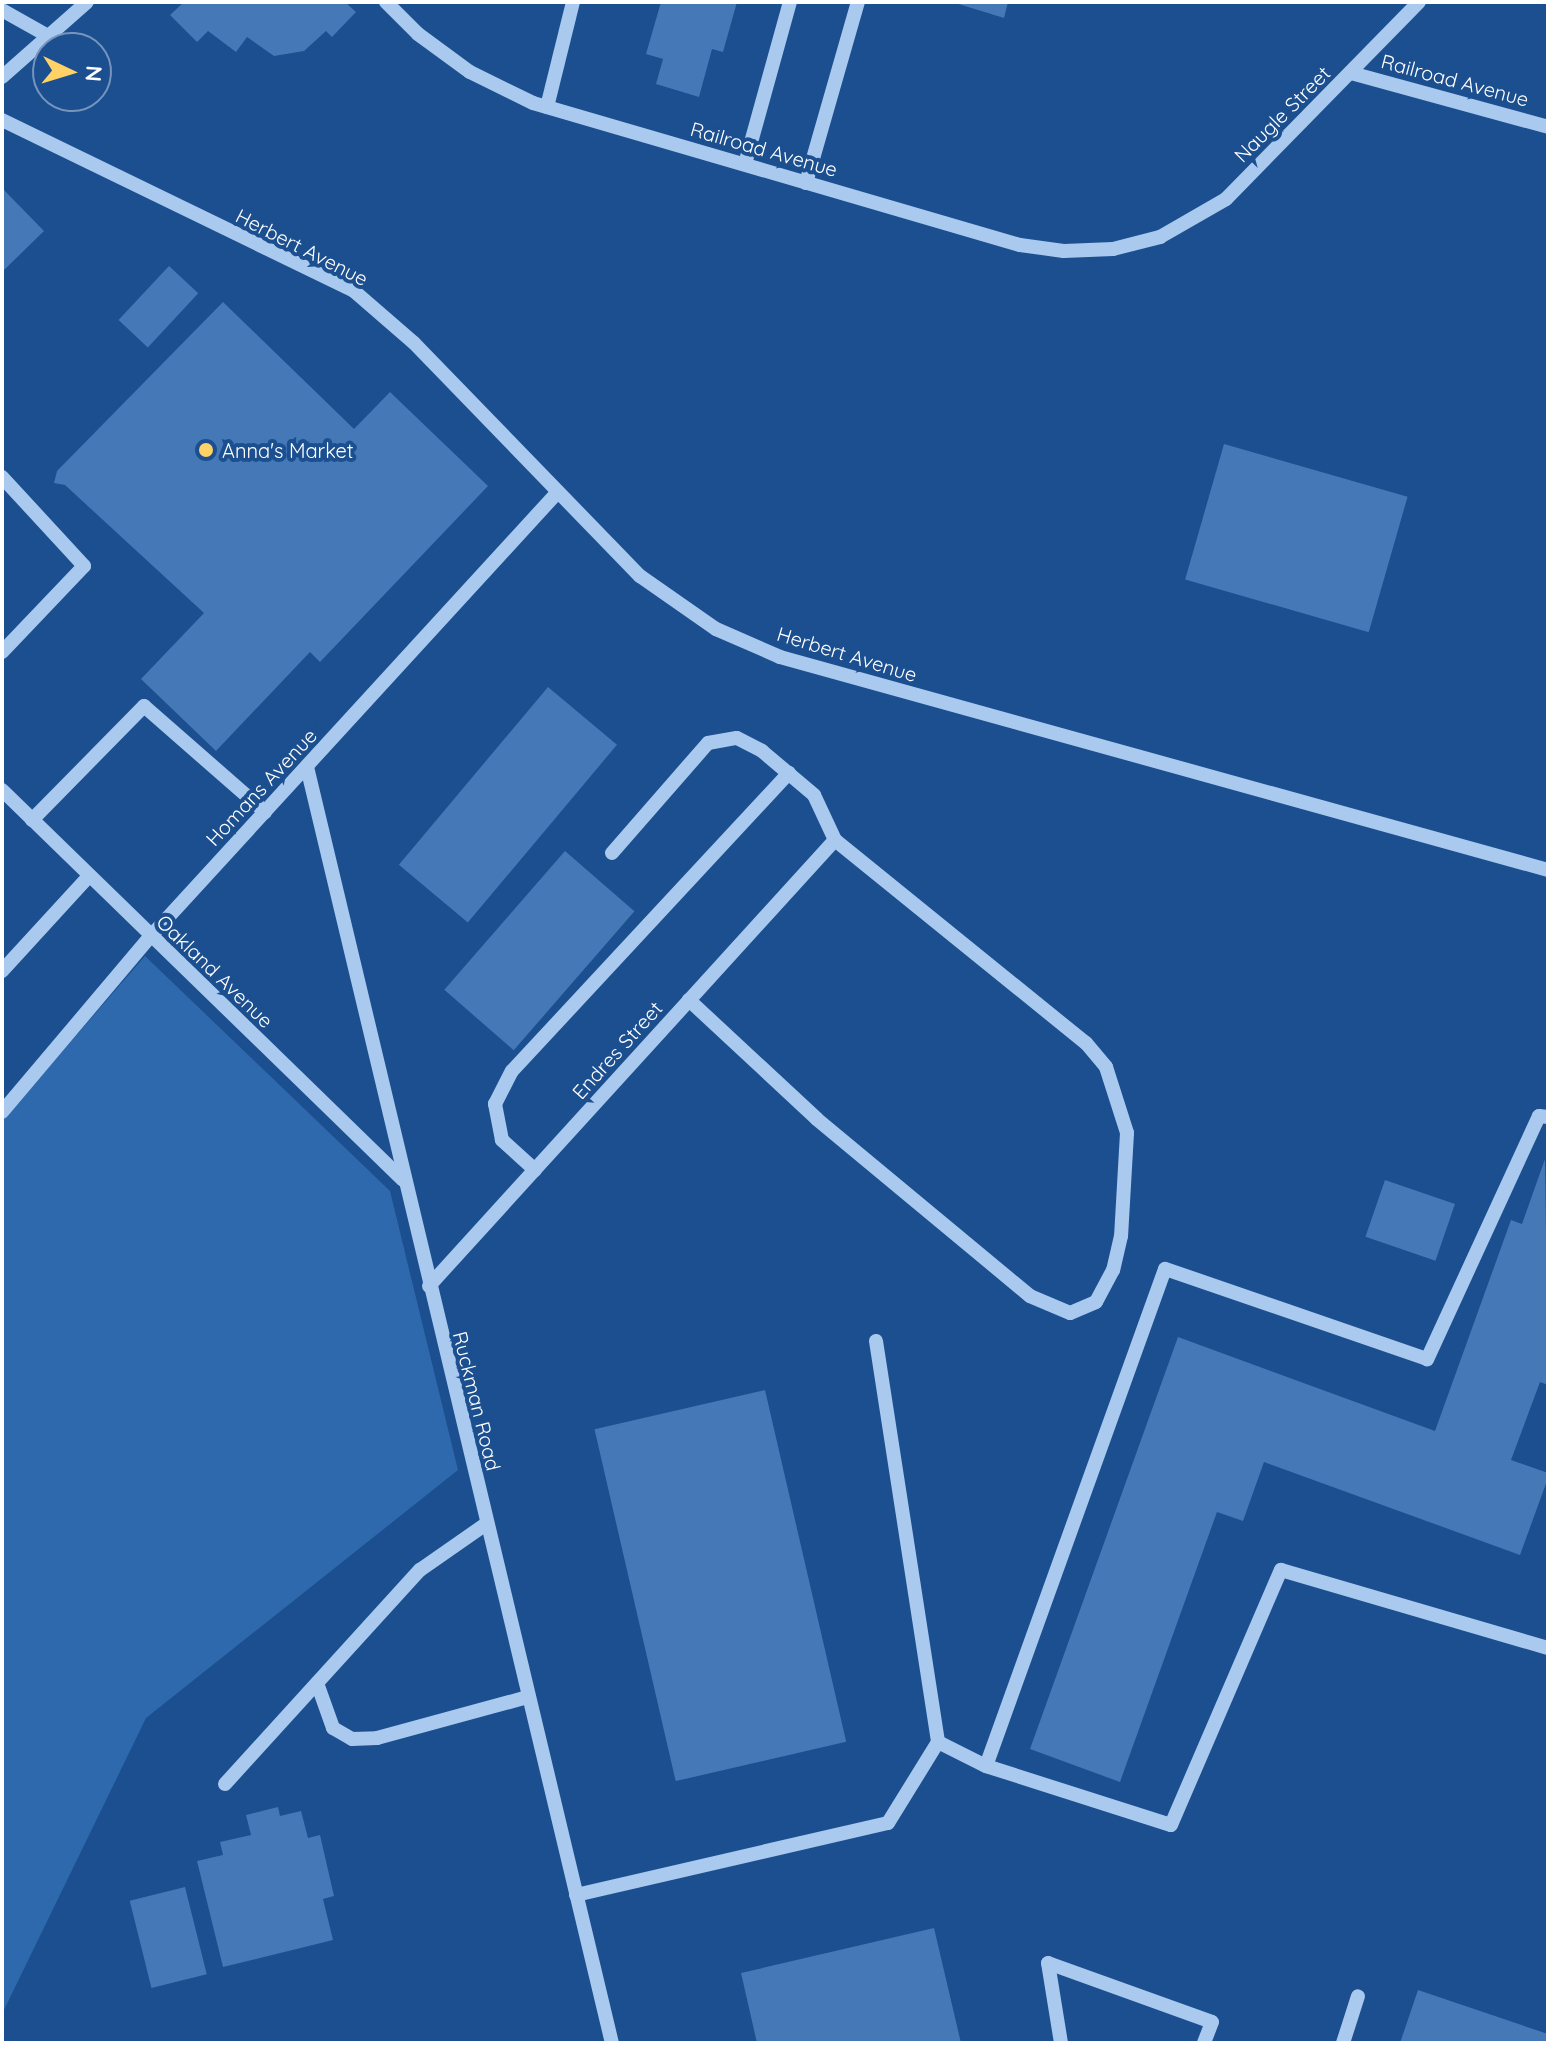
<!DOCTYPE html>
<html>
<head>
<meta charset="utf-8">
<style>
  body { margin:0 }
  #map { position:relative; width:1550px; height:2045px; overflow:hidden; background:#1b4f8f; font-family:Quicksand,sans-serif }
  div>[style] { position:absolute }
  [style*='--x'] { left:calc(var(--x)*1px); top:calc(var(--y)*1px); width:calc(var(--w)*1px); rotate:calc(var(--a)*1deg) }
  .green>* { inset:0; background:#2e69ad }
  .building>* { inset:0; background:#4478b7; transform-origin:0 0 }
  .minor>* { height:14px; margin:-7px; padding:0 7px; transform-origin:7px; border-radius:7px; background:#a9c9ee }
  .dots>* { width:22px; height:22px; translate:-50% -50%; box-sizing:border-box; border:4px solid #1b4f8f; border-radius:50% }
  span { translate:-50% -50%; white-space:nowrap; text-align:center; line-height:1.15; -webkit-text-stroke:8px #1b4f8f; paint-order:stroke }
  .street-label { font-size:20px; color:#fff }
  .poi-label { font-size:20px; color:#fff }
  .left { translate:0 -50%; text-align:left }
  .frame { position:absolute; inset:0; border:4px solid #fff; pointer-events:none }
  .north { position:absolute; left:32px; top:32px; width:80px; height:80px; box-sizing:border-box; background:#1b4f8f; border:2px solid #7695bc; border-radius:50%; rotate:94deg; font-size:22px; font-weight:700; line-height:32px; text-align:center; color:#fff }
  .north::after { content:''; display:block; margin:auto; width:28px; height:36px; background:#ffd166; clip-path:polygon(50% 0,100% 100%,50% 72%,0 100%) }
</style>
</head>
<body>
<div id="map">
  <div class="green">
    <i style="clip-path:polygon(145px 956px,390px 1191px,458px 1470px,146px 1718px,2px 2014px,2px 1121px)"></i>
  </div>
  <div class="building">
    <i style="clip-path:polygon(184px 2px,345px 2px,356px 12px,332px 37px,326px 31px,304px 51px,274px 56px,247px 37px,236px 52px,208px 31px,197px 42px,170px 15px)"></i>
    <i style="clip-path:polygon(661px 2px,737px 2px,723px 52px,712px 49px,699px 97px,656px 84px,663px 59px,646px 54px)"></i>
    <i style="clip-path:polygon(952px 2px,1008px 2px,1004px 18px)"></i>
    <i style="clip-path:polygon(2px 188px,44px 231px,2px 272px)"></i>
    <i style="left:169px;top:266px;width:40px;height:74px;rotate:43deg"></i>
    <i style="clip-path:polygon(223px 302px,354px 429px,390px 392px,488px 486px,320px 662px,310px 652px,216px 751px,141px 679px,204px 613px,65px 485px,54px 483px,57px 471px)"></i>
    <i style="left:1224px;top:444px;width:191px;height:141px;rotate:16deg"></i>
    <i style="left:548px;top:687px;width:90px;height:232px;rotate:40deg"></i>
    <i style="left:565px;top:851px;width:92px;height:184px;rotate:41deg"></i>
    <i style="clip-path:polygon(1545px 1159px,1548px 1385px,1540px 1382px,1511px 1460px,1548px 1473px,1548px 1478px,1520px 1555px,1264px 1462px,1243px 1521px,1217px 1512px,1120px 1782px,1030px 1749px,1178px 1337px,1435px 1431px,1511px 1220px,1522px 1224px)"></i>
    <i style="left:1385px;top:1180px;width:74px;height:60px;rotate:19deg"></i>
    <i style="left:765px;top:1390px;width:361px;height:175px;rotate:77deg"></i>
    <i style="clip-path:polygon(278px 1807px,280px 1816px,301px 1811px,308px 1838px,320px 1835px,334px 1896px,323px 1899px,333px 1940px,223px 1967px,197px 1861px,223px 1855px,220px 1842px,251px 1835px,246px 1815px)"></i>
    <i style="left:185px;top:1887px;width:90px;height:57px;rotate:76deg"></i>
    <i style="clip-path:polygon(934px 1928px,961px 2043px,757px 2043px,741px 1973px)"></i>
    <i style="clip-path:polygon(1418px 1990px,1548px 2034px,1548px 2043px,1400px 2043px)"></i>
  </div>
  <div class="minor">
    <i style="--x:386;--y:2;--w:45;--a:45"></i>
    <i style="--x:418;--y:34;--w:64;--a:36.2"></i>
    <i style="--x:470;--y:72;--w:70;--a:26.2"></i>
    <i style="--x:533;--y:103;--w:507;--a:16.26"></i>
    <i style="--x:1020;--y:245;--w:44;--a:7.8"></i>
    <i style="--x:1064;--y:251;--w:49;--a:-2.3"></i>
    <i style="--x:1113;--y:249;--w:49;--a:-14.3"></i>
    <i style="--x:1160;--y:237;--w:76;--a:-29.9"></i>
    <i style="--x:1226;--y:199;--w:276;--a:-45.6"></i>
    <i style="--x:2;--y:10;--w:55;--a:29.4"></i>
    <i style="--x:1351;--y:73;--w:204;--a:15.3"></i>
    <i style="--x:2;--y:77;--w:113;--a:-41.4"></i>
    <i style="--x:547;--y:107;--w:108;--a:-76.1"></i>
    <i style="--x:2;--y:120;--w:391;--a:25.9"></i>
    <i style="--x:354;--y:291;--w:79;--a:40.9"></i>
    <i style="--x:414;--y:343;--w:325;--a:45.9"></i>
    <i style="--x:640;--y:576;--w:93;--a:34.9"></i>
    <i style="--x:716;--y:629;--w:70;--a:23.6"></i>
    <i style="--x:780;--y:657;--w:797;--a:15.5"></i>
    <i style="--x:745;--y:164;--w:168;--a:-74.5"></i>
    <i style="--x:806;--y:183;--w:188;--a:-74"></i>
    <i style="--x:2;--y:477;--w:121;--a:47.3"></i>
    <i style="--x:84;--y:566;--w:119;--a:133.6"></i>
    <i style="--x:307;--y:767;--w:1312;--a:76.56"></i>
    <i style="--x:2;--y:790;--w:559;--a:44.2"></i>
    <i style="--x:32;--y:820;--w:160;--a:-45.5"></i>
    <i style="--x:144;--y:706;--w:161;--a:41.2"></i>
    <i style="--x:612;--y:853;--w:146;--a:-48.9"></i>
    <i style="--x:708;--y:743;--w:29;--a:-10"></i>
    <i style="--x:737;--y:738;--w:28;--a:27"></i>
    <i style="--x:762;--y:751;--w:68;--a:40.2"></i>
    <i style="--x:814;--y:795;--w:50;--a:65"></i>
    <i style="--x:835;--y:840;--w:323;--a:39"></i>
    <i style="--x:1086;--y:1043;--w:31;--a:50"></i>
    <i style="--x:1106;--y:1067;--w:69;--a:72.3"></i>
    <i style="--x:1127;--y:1133;--w:103;--a:93.3"></i>
    <i style="--x:1121;--y:1236;--w:35;--a:103"></i>
    <i style="--x:1113;--y:1270;--w:36;--a:118"></i>
    <i style="--x:1096;--y:1302;--w:28;--a:157"></i>
    <i style="--x:1070;--y:1313;--w:43;--a:-157"></i>
    <i style="--x:1030;--y:1296;--w:277;--a:-140.3"></i>
    <i style="--x:817;--y:1119;--w:175;--a:-137.1"></i>
    <i style="--x:2;--y:971;--w:129;--a:-47.5"></i>
    <i style="--x:2;--y:1112;--w:229;--a:-49.8"></i>
    <i style="--x:150;--y:937;--w:601;--a:-47.5"></i>
    <i style="--x:1548;--y:1117;--w:9;--a:-174"></i>
    <i style="--x:1539;--y:1116;--w:268;--a:114.7"></i>
    <i style="--x:1427;--y:1359;--w:277;--a:-161"></i>
    <i style="--x:1165;--y:1269;--w:528;--a:109.81"></i>
    <i style="--x:986;--y:1766;--w:194;--a:17.7"></i>
    <i style="--x:1171;--y:1825;--w:278;--a:-66.7"></i>
    <i style="--x:1281;--y:1570;--w:278;--a:16.3"></i>
    <i style="--x:535;--y:1170;--w:45;--a:-137.7"></i>
    <i style="--x:502;--y:1140;--w:37;--a:-101"></i>
    <i style="--x:495;--y:1104;--w:37;--a:-63"></i>
    <i style="--x:512;--y:1071;--w:407;--a:-47.1"></i>
    <i style="--x:429;--y:1286;--w:603;--a:-47.69"></i>
    <i style="--x:876;--y:1341;--w:406;--a:81.2"></i>
    <i style="--x:317;--y:1683;--w:48;--a:70.4"></i>
    <i style="--x:333;--y:1728;--w:22;--a:30"></i>
    <i style="--x:352;--y:1739;--w:25;--a:-2"></i>
    <i style="--x:377;--y:1738;--w:156;--a:-15.2"></i>
    <i style="--x:225;--y:1784;--w:290;--a:-47.7"></i>
    <i style="--x:420;--y:1570;--w:80;--a:-34.9"></i>
    <i style="--x:576;--y:1895;--w:320;--a:-13"></i>
    <i style="--x:888;--y:1823;--w:95;--a:-58.3"></i>
    <i style="--x:938;--y:1742;--w:54;--a:26.6"></i>
    <i style="--x:1061;--y:2043;--w:81;--a:-99.2"></i>
    <i style="--x:1048;--y:1963;--w:174;--a:19.8"></i>
    <i style="--x:1212;--y:2022;--w:22;--a:111"></i>
    <i style="--x:1343;--y:2043;--w:49;--a:-72.3"></i>
  </div>
  <div class="dots">
    <i style="left:206px;top:450px;background:#ffd166"></i>
  </div>
  <div class="street-label">
    <span style="left:1455px;top:80px;rotate:15deg">Railroad Avenue</span>
    <span style="left:1282px;top:114px;rotate:-45deg">Naugle Street</span>
    <span style="left:764px;top:149px;rotate:16deg">Railroad Avenue</span>
    <span style="left:302px;top:247px;rotate:27deg">Herbert Avenue</span>
    <span style="left:847px;top:654px;rotate:17deg">Herbert Avenue</span>
    <span style="left:261px;top:787px;rotate:-47deg">Homans Avenue</span>
    <span style="left:215px;top:971px;rotate:44deg">Oakland Avenue</span>
    <span style="left:617px;top:1050px;rotate:-48deg">Endres Street</span>
    <span style="left:477px;top:1401px;rotate:76deg">Ruckman Road</span>
  </div>
  <div class="poi-label">
    <span class="left" style="left:222px;top:450px">Anna's Market</span>
  </div>
  <div class="frame"></div>
  <div class="north">N</div>
</div>
</body>
</html>
